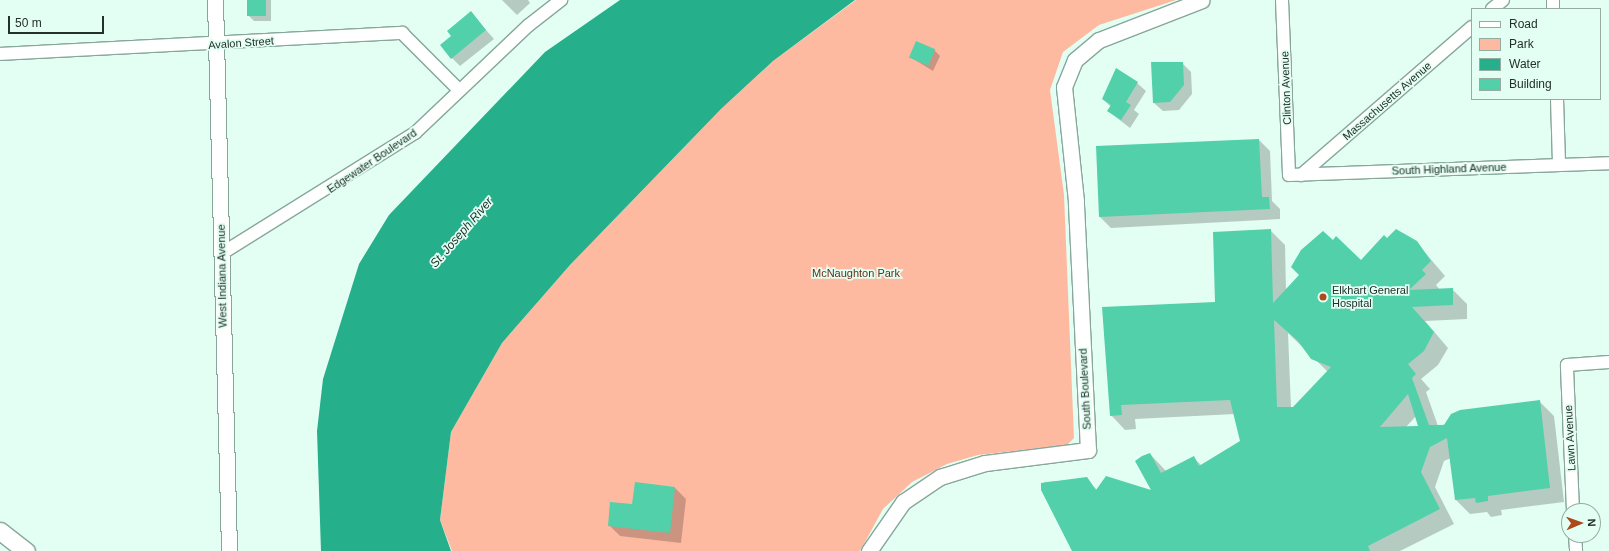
<!DOCTYPE html>
<html>
<head>
<meta charset="utf-8">
<style>
  body { margin:0 }
  #map { position:relative; width:1609px; height:551px; overflow:hidden; background:#e3fef3; font-family:Arial,sans-serif }
  div>[style] { position:absolute }
  [style*='--x'] { left:calc(var(--x)*1px); top:calc(var(--y)*1px); width:calc(var(--w)*1px); rotate:calc(var(--a)*1deg) }
  .green>* { inset:0; background:#febaa0 }
  .water>* { inset:0; background:#25af8b }
  .shadow>* { inset:0; background:#0003 }
  .building>* { inset:0; background:#51d0aa; transform-origin:0 0 }
  .roads { filter:drop-shadow(1px 0 #87a79b) drop-shadow(-1px 0 #87a79b) drop-shadow(0 1px #87a79b) drop-shadow(0 -1px #87a79b) }
  .minor>* { height:12px; margin:-6px; padding:0 6px; transform-origin:6px; border-radius:6px; background:#fff }
  .tertiary>* { height:15px; margin:-7.5px; padding:0 7.5px; transform-origin:7.5px; border-radius:7.5px; background:#fff }
  .secondary>* { height:17px; margin:-8.5px; padding:0 8.5px; transform-origin:8.5px; border-radius:8.5px; background:#fff }
  .dots>* { width:11px; height:11px; translate:-50% -50%; box-sizing:border-box; border:2px solid #e3fef3; border-radius:50% }
  span { translate:-50% -50%; white-space:nowrap; text-align:center; line-height:1.15; -webkit-text-stroke:3.5px #e3fef3; paint-order:stroke }
  .street-label { font-size:11px; color:#23302b }
  .park-label { font-size:11px; color:#692d14 }
  .poi-label { font-size:11px; color:#23302b }
  .left { translate:0 -50%; text-align:left }
  .water-label { font-size:12px; color:#192e27; font-style:italic }
  .legend { position:absolute; left:1471px; top:8px; width:130px; height:92px; box-sizing:border-box; background:#e3fef3; border:1px solid #96aca3; margin:0; padding:5px 7px; list-style:none; font-size:12px; color:#23302b }
  .legend li { display:flex; align-items:center; gap:8px; height:20px }
  .legend b { width:20px; border:1px solid #96aca3 }
  .north { position:absolute; left:1561px; top:503px; width:40px; height:40px; box-sizing:border-box; background:#e3fef3; border:1px solid #96aca3; border-radius:50%; rotate:88deg; font-size:11px; font-weight:700; line-height:16px; text-align:center; color:#23302b }
  .north::after { content:''; display:block; margin:auto; width:14px; height:18px; background:#ae491c; clip-path:polygon(50% 0,100% 100%,50% 72%,0 100%) }
  .scale { position:absolute; left:8px; top:16px; width:96px; height:18px; box-sizing:border-box; border:2px solid #23302b; border-top:0; padding-left:5px; font-size:12px; line-height:14px; white-space:nowrap; color:#23302b; -webkit-text-stroke:3px #e3fef3; paint-order:stroke }
</style>
</head>
<body>
<div id="map">
  <div class="green">
    <i style="clip-path:polygon(856px 0,1176px 0,1099px 25px,1063px 52px,1050px 90px,1064px 195px,1074px 438px,1067px 445px,978px 455px,947px 464px,912px 482px,883px 509px,860px 551px,452px 551px,440px 520px,451px 432px,502px 343px,570px 265px,721px 109px,773px 61px)"></i>
  </div>
  <div class="water">
    <i style="clip-path:polygon(620px 0,855px 0,773px 61px,721px 109px,570px 265px,502px 343px,451px 432px,440px 520px,451px 551px,321px 551px,317px 431px,323px 379px,359px 264px,389px 215px,545px 52px)"></i>
  </div>
  <div class="shadow">
    <i style="clip-path:polygon(248px 0,271px 0,271px 21px,254px 21px,248px 15px)"></i>
    <i style="clip-path:polygon(502px 0,528px 0,530px 3px,517px 15px)"></i>
    <i style="clip-path:polygon(471px 13px,494px 39px,460px 66px,452px 58px,453px 36px)"></i>
    <i style="clip-path:polygon(934px 50px,940px 56px,933px 71px,910px 57px)"></i>
    <i style="clip-path:polygon(1182px 63px,1191px 72px,1192px 94px,1179px 110px,1163px 111px,1154px 103px)"></i>
    <i style="clip-path:polygon(1137px 83px,1146px 91px,1134px 110px,1139px 114px,1130px 128px,1108px 111px,1111px 107px,1103px 99px)"></i>
    <i style="clip-path:polygon(1259px 140px,1270px 151px,1272px 201px,1280px 209px,1280px 219px,1111px 228px,1100px 217px)"></i>
    <i style="clip-path:polygon(evenodd,1270px 230px,1285px 245px,1286px 290px,1333px 242px,1361px 261px,1387px 239px,1416px 242px,1445px 276px,1436px 285px,1440px 290px,1452px 289px,1467px 304px,1467px 319px,1425px 321px,1448px 348px,1438px 365px,1421px 379px,1430px 389px,1426px 392px,1438px 426px,1539px 401px,1554px 416px,1564px 502px,1501px 510px,1502px 515px,1491px 517px,1487px 512px,1470px 514px,1456px 500px,1451px 458px,1444px 461px,1435px 487px,1454px 524px,1400px 551px,1074px 551px,1041px 487px,1045px 482px,1086px 479px,1097px 490px,1153px 491px,1150px 454px,1166px 471px,1193px 457px,1202px 466px,1241px 441px,1235px 414px,1135px 419px,1136px 429px,1125px 430px,1111px 415px,1216px 303px,1270px 230px,1288px 333px,1328px 372px,1294px 408px,1291px 408px,1288px 333px,1270px 230px,1416px 416px,1419px 427px,1406px 427px,1416px 416px)"></i>
    <i style="clip-path:polygon(675px 488px,686px 499px,681px 543px,620px 536px,609px 525px,633px 506px)"></i>
  </div>
  <div class="building">
    <i style="left:247px;top:0;width:19px;height:16px"></i>
    <i style="clip-path:polygon(471px 11px,486px 30px,451px 59px,440px 45px,451px 36px,447px 31px)"></i>
    <i style="left:916px;top:41px;width:21px;height:18px;rotate:23deg"></i>
    <i style="clip-path:polygon(1151px 62px,1183px 62px,1184px 85px,1170px 102px,1153px 103px)"></i>
    <i style="clip-path:polygon(1116px 68px,1138px 82px,1126px 102px,1131px 105px,1121px 120px,1107px 111px,1111px 105px,1102px 99px)"></i>
    <i style="clip-path:polygon(1259px 139px,1262px 197px,1269px 197px,1270px 209px,1099px 217px,1096px 146px)"></i>
    <i style="clip-path:polygon(evenodd,1271px 229px,1273px 303px,1299px 275px,1291px 267px,1301px 250px,1323px 231px,1333px 240px,1336px 236px,1361px 260px,1384px 235px,1387px 238px,1396px 229px,1417px 241px,1431px 261px,1422px 270px,1426px 274px,1409px 290px,1453px 288px,1453px 305px,1412px 307px,1434px 332px,1424px 351px,1408px 364px,1416px 374px,1412px 378px,1429px 425px,1444px 425px,1451px 414px,1460px 410px,1540px 400px,1550px 488px,1488px 496px,1488px 501px,1476px 503px,1475px 498px,1455px 500px,1447px 438px,1430px 447px,1421px 472px,1440px 509px,1368px 546px,1370px 551px,1072px 551px,1041px 490px,1041px 483px,1087px 477px,1096px 490px,1106px 476px,1151px 490px,1135px 461px,1142px 456px,1150px 453px,1161px 473px,1194px 456px,1199px 466px,1240px 441px,1230px 400px,1121px 405px,1122px 415px,1110px 416px,1102px 307px,1215px 302px,1213px 232px,1271px 229px,1274px 320px,1298px 341px,1311px 359px,1331px 367px,1293px 407px,1277px 407px,1274px 320px,1271px 229px,1408px 394px,1418px 426px,1380px 427px,1408px 394px)"></i>
    <i style="clip-path:polygon(635px 482px,675px 487px,670px 533px,608px 526px,610px 502px,632px 504px)"></i>
  </div>
  <div class="roads">
    <div class="minor">
      <i style="--x:1282;--y:0;--w:175;--a:87.7"></i>
      <i style="--x:1289;--y:175;--w:320;--a:-2.1"></i>
      <i style="--x:1553;--y:0;--w:9;--a:90"></i>
      <i style="--x:1492;--y:9;--w:14;--a:-39"></i>
      <i style="--x:0;--y:54;--w:403;--a:-3"></i>
      <i style="--x:402;--y:33;--w:81;--a:45"></i>
      <i style="--x:1557;--y:99;--w:65;--a:88.2"></i>
      <i style="--x:1301;--y:175;--w:226;--a:-40.9"></i>
      <i style="--x:221;--y:254;--w:229;--a:-32"></i>
      <i style="--x:415;--y:133;--w:157;--a:-43.5"></i>
      <i style="--x:529;--y:25;--w:41;--a:-38"></i>
      <i style="--x:1573;--y:511;--w:146;--a:-92.4"></i>
      <i style="--x:1567;--y:365;--w:42;--a:-4.1"></i>
      <i style="--x:1575;--y:535;--w:16;--a:86"></i>
    </div>
    <div class="tertiary">
      <i style="--x:215;--y:0;--w:551;--a:88.54"></i>
      <i style="--x:869;--y:551;--w:60;--a:-55.2"></i>
      <i style="--x:903;--y:502;--w:45;--a:-34"></i>
      <i style="--x:940;--y:477;--w:47;--a:-17.3"></i>
      <i style="--x:985;--y:463;--w:104;--a:-7.2"></i>
      <i style="--x:1088;--y:450;--w:249;--a:-92.8"></i>
      <i style="--x:1076;--y:201;--w:115;--a:-96"></i>
      <i style="--x:1064;--y:87;--w:29;--a:-68"></i>
      <i style="--x:1075;--y:60;--w:31;--a:-40"></i>
      <i style="--x:1099;--y:40;--w:110;--a:-21.2"></i>
    </div>
    <div class="secondary">
      <i style="--x:0;--y:531;--w:33;--a:38"></i>
    </div>
  </div>
  <div class="dots">
    <i style="left:1323px;top:297px;background:#ae491c"></i>
  </div>
  <div class="street-label">
    <span style="left:241px;top:43px;rotate:-4deg">Avalon Street</span>
    <span style="left:1286px;top:88px;rotate:-92deg">Clinton Avenue</span>
    <span style="left:1387px;top:101px;rotate:-41deg">Massachusetts Avenue</span>
    <span style="left:372px;top:161px;rotate:-34deg">Edgewater Boulevard</span>
    <span style="left:1449px;top:169px;rotate:-2deg">South Highland Avenue</span>
    <span style="left:222px;top:276px;rotate:-91deg">West Indiana Avenue</span>
    <span style="left:1085px;top:389px;rotate:-93deg">South Boulevard</span>
    <span style="left:1570px;top:438px;rotate:-93deg">Lawn Avenue</span>
  </div>
  <div class="park-label">
    <span style="left:856px;top:273px">McNaughton Park</span>
  </div>
  <div class="poi-label">
    <span class="left" style="left:1332px;top:297px">Elkhart General<br>Hospital</span>
  </div>
  <div class="water-label">
    <span style="left:462px;top:233px;rotate:-49deg">St. Joseph River</span>
  </div>
  <ul class="legend">
  <li><b style="height:5px;background:#fff"></b>Road</li>
  <li><b style="height:11px;background:#febaa0"></b>Park</li>
  <li><b style="height:11px;background:#25af8b"></b>Water</li>
  <li><b style="height:11px;background:#51d0aa"></b>Building</li>
  </ul>
  <div class="north">N</div>
  <div class="scale">50 m</div>
</div>
</body>
</html>
